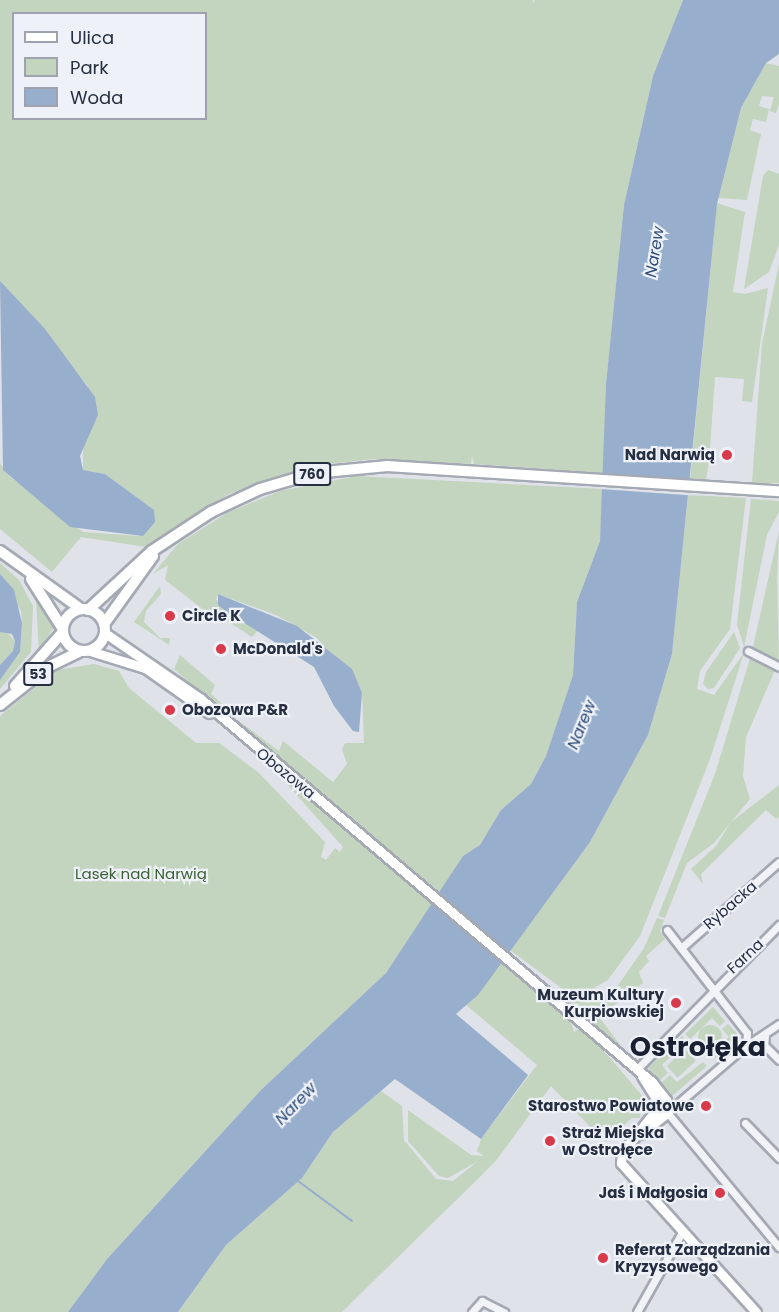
<!DOCTYPE html>
<html>
<head>
<meta charset="utf-8">
<style>
  body { margin:0 }
  #map { position:relative; width:779px; height:1312px; overflow:hidden; background:#dfe2e9; font-family:Poppins,sans-serif }
  div>[style] { position:absolute }
  [style*='--x'] { left:calc(var(--x)*1px); top:calc(var(--y)*1px); width:calc(var(--w)*1px); rotate:calc(var(--a)*1deg) }
  .green>* { inset:0; background:#c3d4bf; transform-origin:0 0 }
  .round { border-radius:50% }
  .water>* { inset:0; background:#97aecc }
  .pier>* { inset:0; background:#dfe2e9; transform-origin:0 0 }
  .stream>* { height:2px; margin:-1px; padding:0 1px; transform-origin:1px; border-radius:1px; background:#97aecc }
  .roads { filter:drop-shadow(2px 0 #a4a9b4) drop-shadow(-2px 0 #a4a9b4) drop-shadow(0 2px #a4a9b4) drop-shadow(0 -2px #a4a9b4) }
  .street>* { height:7px; margin:-3.5px; padding:0 3.5px; transform-origin:3.5px; border-radius:3.5px; background:#f2f3f7 }
  .secondary>* { height:9px; margin:-4.5px; padding:0 4.5px; transform-origin:4.5px; border-radius:4.5px; background:#fff }
  .primary>* { height:10px; margin:-5px; padding:0 5px; transform-origin:5px; border-radius:5px; background:#fff }
  .primary>.ring { margin:-5px; padding:0; box-sizing:content-box; background:none; border:10px solid #fff; border-radius:50% }
  .dots>* { width:16px; height:16px; translate:-50% -50%; box-sizing:border-box; border:3px solid #eef1f7; border-radius:50% }
  span { translate:-50% -50%; white-space:nowrap; text-align:center; line-height:1.15; -webkit-text-stroke:4.5px #eef1f7; paint-order:stroke }
  .shield-label span { padding:2px 4px; background:#eef1f7; border:2px solid; border-radius:4px; -webkit-text-stroke-width:0 }
  .shield-label { font-size:14px; color:#262f42; font-weight:700 }
  .poi-label { font-size:15px; color:#262f42; font-weight:700 }
  .right { translate:-100% -50%; text-align:right }
  .left { translate:0 -50%; text-align:left }
  .street-label { font-size:15px; color:#262f42 }
  .park-label { font-size:15px; color:#395f33 }
  .water-label { font-size:16px; color:#2d4c79; font-style:italic }
  .town-label { font-size:27px; color:#192032; font-weight:700 }
  .legend { position:absolute; left:12px; top:12px; width:195px; height:108px; box-sizing:border-box; background:#eef1f7; border:2px solid #9ea3af; margin:0; padding:8px 10px; list-style:none; font-size:18px; color:#262f42 }
  .legend li { display:flex; align-items:center; gap:12px; height:30px }
  .legend b { width:30px; border:2px solid #9ea3af }
</style>
</head>
<body>
<div id="map">
  <div class="green">
    <i style="clip-path:polygon(evenodd,0 0,533px 0,533px 4px,535px 0,683px 0,653px 76px,624px 205px,606px 384px,604px 473px,474px 464px,472px 455px,471px 464px,375px 459px,317px 465px,229px 494px,146px 547px,81px 537px,52px 572px,0 529px,0 463px,9px 476px,83px 532px,139px 536px,154px 510px,105px 474px,83px 470px,83px 443px,98px 415px,87px 385px,0 281px,0 0,14px 14px,206px 14px,206px 118px,14px 118px,14px 14px)"></i>
    <i style="clip-path:polygon(766px 63px,779px 66px,779px 104px,776px 113px,770px 111px,774px 97px,762px 96px,759px 106px,769px 109px,766px 122px,753px 119px,750px 130px,761px 134px,747px 200px,718px 198px,741px 108px)"></i>
    <i style="clip-path:polygon(768px 170px,779px 174px,779px 245px,769px 272px,744px 289px,763px 176px)"></i>
    <i style="clip-path:polygon(717px 203px,745px 212px,733px 292px,745px 294px,768px 288px,752px 402px,742px 401px,744px 379px,715px 377px,710px 448px,698px 447px,697px 453px,710px 455px,706px 480px,690px 479px)"></i>
    <i style="clip-path:polygon(779px 264px,779px 483px,752px 483px,762px 344px)"></i>
    <i style="clip-path:polygon(357px 476px,603px 489px,600px 541px,577px 602px,573px 675px,546px 756px,531px 784px,501px 810px,480px 845px,463px 856px,440px 892px,231px 721px,239px 721px,279px 751px,283px 741px,333px 782px,347px 764px,342px 749px,345px 743px,364px 743px,362px 693px,317px 638px,276px 615px,218px 594px,216px 599px,227px 612px,259px 629px,252px 637px,226px 620px,222px 624px,165px 580px,168px 565px,153px 574px,178px 544px,227px 513px,280px 491px)"></i>
    <i style="clip-path:polygon(688px 495px,746px 498px,730px 629px,700px 671px,697px 689px,714px 695px,744px 653px,710px 759px,640px 936px,608px 980px,592px 989px,564px 990px,510px 950px,590px 842px,648px 735px,672px 654px)"></i>
    <i style="clip-path:polygon(751px 499px,779px 501px,779px 512px,767px 535px,744px 647px,737px 625px)"></i>
    <i style="clip-path:polygon(779px 531px,777px 578px,779px 664px,752px 651px)"></i>
    <i style="clip-path:polygon(0 563px,19px 580px,33px 606px,31px 652px,0 689px,0 680px,20px 652px,22px 624px,21px 611px,0 574px)"></i>
    <i style="clip-path:polygon(19px 575px,55px 625px,39px 652px,36px 600px)"></i>
    <i style="clip-path:polygon(160px 586px,161px 594px,146px 611px,144px 622px,160px 638px,170px 638px,169px 645px,134px 622px)"></i>
    <i style="clip-path:polygon(5px 631px,15px 641px,13px 651px,0 665px,0 632px)"></i>
    <i style="clip-path:polygon(734px 632px,740px 648px,714px 688px,708px 689px,703px 684px,706px 672px)"></i>
    <i style="clip-path:polygon(180px 655px,215px 685px,211px 694px,227px 708px,226px 716px,174px 669px)"></i>
    <i style="clip-path:polygon(751px 655px,775px 670px,746px 737px,743px 776px,750px 799px,714px 843px,687px 863px,665px 918px,658px 916px,715px 774px)"></i>
    <i style="clip-path:polygon(94px 664px,119px 671px,129px 688px,196px 743px,219px 743px,259px 773px,325px 842px,321px 857px,326px 860px,335px 848px,340px 852px,343px 847px,277px 773px,433px 902px,386px 973px,261px 1090px,107px 1259px,68px 1312px,0 1312px,0 716px,57px 670px)"></i>
    <i style="clip-path:polygon(779px 785px,779px 817px,776px 819px,766px 810px,701px 874px,703px 884px,691px 869px,716px 846px,731px 822px)"></i>
    <i style="clip-path:polygon(657px 918px,664px 920px,660px 931px,665px 939px,646px 956px,649px 961px,639px 972px,643px 983px,599px 1017px,631px 1059px,568px 1001px,595px 999px,617px 987px,644px 948px)"></i>
    <i style="clip-path:polygon(503px 960px,569px 1015px,574px 1032px,581px 1027px,611px 1059px,644px 1098px,640px 1118px,632px 1118px,605px 1142px,551px 1086px,495px 1162px,342px 1312px,178px 1312px,226px 1245px,302px 1178px,333px 1132px,381px 1091px,402px 1106px,404px 1140px,436px 1179px,453px 1181px,478px 1161px,448px 1178px,439px 1176px,408px 1141px,408px 1110px,471px 1155px,484px 1156px,477px 1151px,481px 1139px,537px 1065px,465px 1004px)"></i>
    <i style="clip-path:polygon(713px 1007px,725px 1021px,720px 1026px,712px 1018px,690px 1039px,685px 1034px)"></i>
    <i style="clip-path:polygon(728px 1024px,740px 1037px,713px 1060px,711px 1052px,729px 1037px,722px 1029px)"></i>
    <i class="round" style="left:698px;top:1025px;width:24px;height:24px"></i>
    <i style="clip-path:polygon(682px 1036px,687px 1041px,662px 1065px,668px 1073px,659px 1081px,648px 1068px)"></i>
    <i style="left:685px;top:1049px;width:16px;height:25px;rotate:47deg"></i>
    <i style="clip-path:polygon(703px 1062px,707px 1066px,672px 1096px,661px 1083px,670px 1075px,677px 1082px)"></i>
  </div>
  <div class="water">
    <i style="clip-path:polygon(683px 0,779px 0,779px 54px,766px 63px,741px 108px,717px 204px,672px 654px,648px 735px,590px 842px,478px 995px,456px 1014px,528px 1075px,481px 1139px,395px 1079px,333px 1132px,302px 1178px,226px 1245px,178px 1312px,68px 1312px,107px 1259px,261px 1090px,386px 973px,463px 856px,480px 845px,501px 810px,531px 784px,546px 756px,573px 675px,577px 602px,600px 541px,606px 384px,624px 205px,653px 76px)"></i>
    <i style="clip-path:polygon(0 281px,45px 329px,95px 397px,98px 415px,80px 456px,83px 470px,105px 474px,154px 510px,155px 522px,143px 536px,70px 527px,3px 470px)"></i>
    <i style="clip-path:polygon(0 574px,14px 590px,22px 623px,20px 652px,0 680px,0 665px,13px 651px,15px 641px,12px 634px,0 632px)"></i>
    <i style="clip-path:polygon(218px 594px,297px 626px,352px 669px,362px 693px,359px 732px,353px 731px,334px 706px,314px 667px,227px 612px,218px 605px)"></i>
  </div>
  <div class="pier">
    <i style="left:601px;top:473px;width:92px;height:16px;rotate:4deg"></i>
  </div>
  <div class="stream">
    <i style="--x:298;--y:1181;--w:67;--a:36.5"></i>
  </div>
  <div class="roads">
    <div class="street">
      <i style="--x:748;--y:651;--w:35;--a:27"></i>
      <i style="--x:667;--y:930;--w:130;--a:52.2"></i>
      <i style="--x:747;--y:1033;--w:13;--a:94"></i>
      <i style="--x:681;--y:948;--w:130;--a:-41.3"></i>
      <i style="--x:765;--y:1036;--w:9;--a:96"></i>
      <i style="--x:764;--y:1045;--w:21;--a:45"></i>
      <i style="--x:636;--y:1070;--w:204;--a:-45.4"></i>
      <i style="--x:666;--y:1111;--w:177;--a:50.3"></i>
      <i style="--x:668;--y:1112;--w:95;--a:-40.7"></i>
      <i style="--x:740;--y:1050;--w:47;--a:-33.7"></i>
      <i style="--x:745;--y:1123;--w:49;--a:45.8"></i>
      <i style="--x:472;--y:1312;--w:15;--a:-48"></i>
      <i style="--x:482;--y:1301;--w:25;--a:27"></i>
      <i style="--x:637;--y:1312;--w:92;--a:-60.6"></i>
    </div>
    <div class="secondary">
      <i style="--x:105;--y:633;--w:116;--a:34.5"></i>
      <i style="--x:201;--y:699;--w:592;--a:40.34"></i>
      <i style="--x:652;--y:1082;--w:23;--a:52"></i>
      <i style="--x:666;--y:1100;--w:12;--a:81"></i>
      <i style="--x:668;--y:1112;--w:35;--a:141"></i>
      <i style="--x:90;--y:651;--w:58;--a:17.2"></i>
      <i style="--x:145;--y:668;--w:78;--a:35.1"></i>
      <i style="--x:642;--y:1076;--w:34;--a:58"></i>
      <i style="--x:660;--y:1105;--w:61;--a:128.4"></i>
      <i style="--x:622;--y:1153;--w:10;--a:96"></i>
      <i style="--x:621;--y:1163;--w:201;--a:47.8"></i>
    </div>
    <div class="primary">
      <i style="--x:0;--y:551;--w:100;--a:35.6"></i>
      <i style="--x:31;--y:579;--w:59;--a:57.4"></i>
      <i class="ring" style="left:63px;top:609px;width:32px;height:32px"></i>
      <i style="--x:88;--y:610;--w:87;--a:-42.7"></i>
      <i style="--x:152;--y:551;--w:71;--a:-33.5"></i>
      <i style="--x:211;--y:512;--w:54;--a:-25.1"></i>
      <i style="--x:260;--y:489;--w:56;--a:-16.5"></i>
      <i style="--x:314;--y:473;--w:74;--a:-5.4"></i>
      <i style="--x:388;--y:466;--w:392;--a:3.7"></i>
      <i style="--x:104;--y:624;--w:84;--a:-54.2"></i>
      <i style="--x:15;--y:686;--w:72;--a:-48.4"></i>
      <i style="--x:0;--y:705;--w:61;--a:-38.4"></i>
      <i style="--x:48;--y:667;--w:37;--a:-26"></i>
    </div>
  </div>
  <div class="dots">
    <i style="left:727px;top:455px;background:#d93a4a"></i>
    <i style="left:170px;top:616px;background:#d93a4a"></i>
    <i style="left:221px;top:649px;background:#d93a4a"></i>
    <i style="left:170px;top:710px;background:#d93a4a"></i>
    <i style="left:676px;top:1003px;background:#d93a4a"></i>
    <i style="left:706px;top:1106px;background:#d93a4a"></i>
    <i style="left:550px;top:1141px;background:#d93a4a"></i>
    <i style="left:720px;top:1193px;background:#d93a4a"></i>
    <i style="left:603px;top:1258px;background:#d93a4a"></i>
  </div>
  <div class="shield-label">
    <span style="left:312px;top:474px">760</span>
    <span style="left:38px;top:674px">53</span>
  </div>
  <div class="poi-label">
    <span class="right" style="left:715px;top:455px">Nad Narwią</span>
    <span class="left" style="left:182px;top:616px">Circle K</span>
    <span class="left" style="left:233px;top:649px">McDonald's</span>
    <span class="left" style="left:182px;top:710px">Obozowa P&amp;R</span>
    <span class="right" style="left:664px;top:1003px">Muzeum Kultury<br>Kurpiowskiej</span>
    <span class="right" style="left:694px;top:1106px">Starostwo Powiatowe</span>
    <span class="left" style="left:562px;top:1141px">Straż Miejska<br>w Ostrołęce</span>
    <span class="right" style="left:708px;top:1193px">Jaś i Małgosia</span>
    <span class="left" style="left:615px;top:1258px">Referat Zarządzania<br>Kryzysowego</span>
  </div>
  <div class="street-label">
    <span style="left:286px;top:773px;rotate:39deg">Obozowa</span>
    <span style="left:730px;top:905px;rotate:-41deg">Rybacka</span>
    <span style="left:745px;top:956px;rotate:-43deg">Farna</span>
  </div>
  <div class="park-label">
    <span style="left:141px;top:874px">Lasek nad Narwią</span>
  </div>
  <div class="water-label">
    <span style="left:655px;top:252px;rotate:-81deg">Narew</span>
    <span style="left:582px;top:725px;rotate:-68deg">Narew</span>
    <span style="left:296px;top:1104px;rotate:-46deg">Narew</span>
  </div>
  <div class="town-label">
    <span style="left:698px;top:1047px">Ostrołęka</span>
  </div>
  <ul class="legend">
  <li><b style="height:8px;background:#fff"></b>Ulica</li>
  <li><b style="height:16px;background:#c3d4bf"></b>Park</li>
  <li><b style="height:16px;background:#97aecc"></b>Woda</li>
  </ul>
</div>
</body>
</html>
